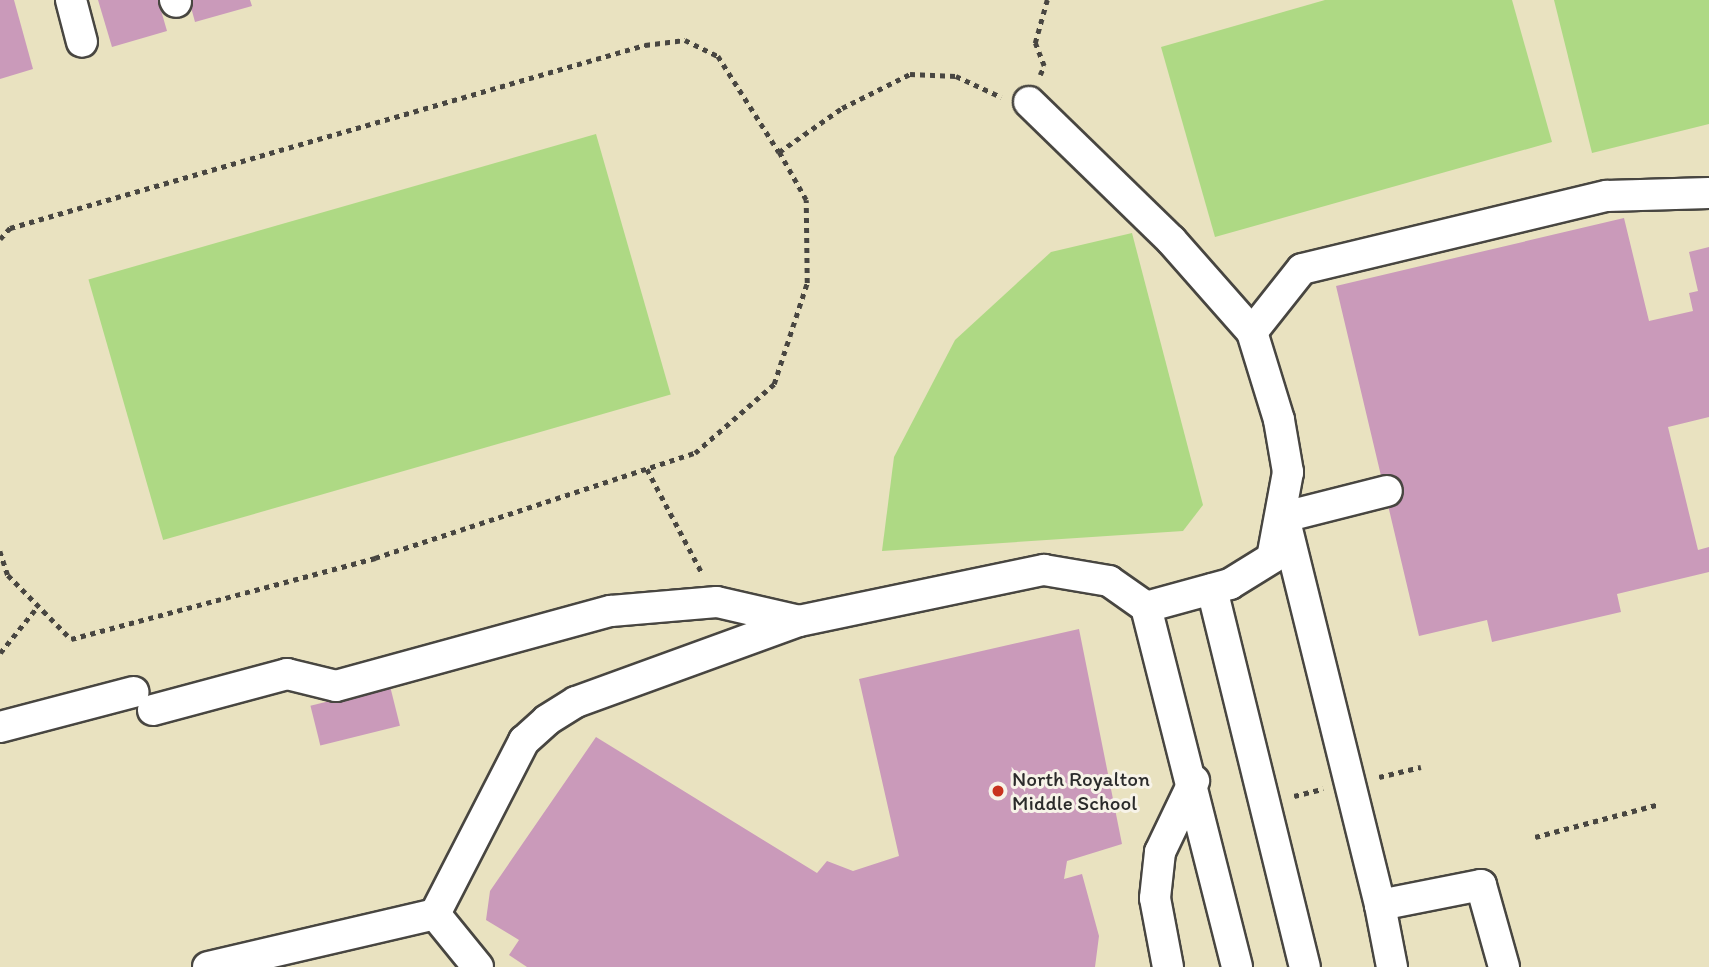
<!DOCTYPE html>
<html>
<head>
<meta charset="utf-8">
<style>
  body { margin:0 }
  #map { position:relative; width:1709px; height:967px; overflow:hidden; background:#e9e2c0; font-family:Itim,sans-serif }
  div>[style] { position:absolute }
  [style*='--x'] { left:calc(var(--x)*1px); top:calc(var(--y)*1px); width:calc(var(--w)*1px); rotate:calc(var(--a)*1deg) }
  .green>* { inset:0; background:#aed984; transform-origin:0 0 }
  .building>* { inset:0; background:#ca9aba; transform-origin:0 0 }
  .path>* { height:4.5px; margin-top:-2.25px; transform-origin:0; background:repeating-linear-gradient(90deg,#484641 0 5px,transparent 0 10px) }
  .roads { filter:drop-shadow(2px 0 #484641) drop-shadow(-2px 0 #484641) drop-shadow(0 2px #484641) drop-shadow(0 -2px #484641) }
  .minor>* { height:30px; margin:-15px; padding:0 15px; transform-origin:15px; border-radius:15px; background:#fff }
  .dots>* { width:19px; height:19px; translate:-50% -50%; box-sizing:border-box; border:4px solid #f7f3e8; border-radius:50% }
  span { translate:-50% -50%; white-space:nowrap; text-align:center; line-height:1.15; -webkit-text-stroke:6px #f7f3e8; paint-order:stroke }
  .poi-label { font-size:21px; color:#2b2b2b }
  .left { translate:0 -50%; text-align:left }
</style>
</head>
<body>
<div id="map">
  <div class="green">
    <i style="clip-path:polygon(1325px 0,1512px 0,1552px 142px,1215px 237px,1161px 47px)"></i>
    <i style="clip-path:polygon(1554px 0,1709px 0,1709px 124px,1592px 153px)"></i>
    <i style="left:596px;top:134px;width:271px;height:528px;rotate:74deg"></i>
    <i style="clip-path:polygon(1132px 233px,1203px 505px,1183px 531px,882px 551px,894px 457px,955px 340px,1051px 252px)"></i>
  </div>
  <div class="building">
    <i style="clip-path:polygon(0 0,14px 0,33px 69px,0 79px)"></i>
    <i style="clip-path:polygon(98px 0,158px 0,167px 31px,112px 47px)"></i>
    <i style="clip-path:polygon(189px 0,250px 0,252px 6px,195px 22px)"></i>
    <i style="clip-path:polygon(1624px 218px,1649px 321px,1693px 311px,1689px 293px,1698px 291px,1689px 252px,1709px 247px,1709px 417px,1668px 427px,1698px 550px,1709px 547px,1709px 572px,1617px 594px,1621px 612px,1492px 642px,1487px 620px,1419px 636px,1336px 286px)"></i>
    <i style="clip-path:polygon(1079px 629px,1122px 844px,1067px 861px,1064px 879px,1082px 874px,1099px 936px,1095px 967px,527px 967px,509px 955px,519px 940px,486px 920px,490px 891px,596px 737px,817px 873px,827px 861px,853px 871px,899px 856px,859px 679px)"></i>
    <i style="left:390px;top:686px;width:41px;height:82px;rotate:76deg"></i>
  </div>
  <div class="path">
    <i style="--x:1040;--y:75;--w:10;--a:-66"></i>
    <i style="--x:1044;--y:66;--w:25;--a:-111"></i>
    <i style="--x:1035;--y:43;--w:45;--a:-74.4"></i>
    <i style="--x:0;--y:239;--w:15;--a:-48"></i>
    <i style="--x:10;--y:228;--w:661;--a:-16.08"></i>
    <i style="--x:645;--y:45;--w:40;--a:-7.1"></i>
    <i style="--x:685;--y:40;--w:37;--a:26"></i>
    <i style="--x:718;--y:56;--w:114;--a:57.6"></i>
    <i style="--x:647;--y:469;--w:118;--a:62.1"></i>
    <i style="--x:0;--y:551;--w:25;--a:72"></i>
    <i style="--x:8;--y:575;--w:90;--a:45.5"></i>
    <i style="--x:71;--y:639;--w:315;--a:-14.9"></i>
    <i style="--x:375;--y:558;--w:337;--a:-18.2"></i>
    <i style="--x:695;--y:453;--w:105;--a:-41.1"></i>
    <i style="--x:774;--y:384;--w:106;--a:-71.9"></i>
    <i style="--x:807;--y:283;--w:83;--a:-90.7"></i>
    <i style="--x:806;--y:200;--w:55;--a:-119.4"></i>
    <i style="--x:779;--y:152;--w:77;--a:-34.9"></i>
    <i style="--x:842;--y:108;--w:76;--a:-26.6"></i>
    <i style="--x:910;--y:74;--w:46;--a:2.5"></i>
    <i style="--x:956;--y:76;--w:50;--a:25"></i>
    <i style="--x:0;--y:653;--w:60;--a:-51"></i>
    <i style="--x:1379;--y:777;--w:43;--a:-13.4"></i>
    <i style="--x:1294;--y:796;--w:30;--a:-14"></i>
    <i style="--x:1535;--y:837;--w:129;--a:-14.8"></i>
  </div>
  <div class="roads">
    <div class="minor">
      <i style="--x:71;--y:0;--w:43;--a:75.3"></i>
      <i style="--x:175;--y:0;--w:2;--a:63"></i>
      <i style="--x:1029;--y:102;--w:198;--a:44.2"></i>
      <i style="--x:1171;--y:240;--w:123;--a:48.6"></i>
      <i style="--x:1252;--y:332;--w:92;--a:72.9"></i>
      <i style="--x:1279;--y:420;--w:53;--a:80.2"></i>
      <i style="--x:1288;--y:472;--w:87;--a:100.5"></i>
      <i style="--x:1272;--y:558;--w:49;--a:148.2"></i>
      <i style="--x:1230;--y:584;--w:87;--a:164.7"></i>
      <i style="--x:1252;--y:332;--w:80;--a:-51.6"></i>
      <i style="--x:1302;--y:269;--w:314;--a:-13.5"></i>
      <i style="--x:1607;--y:196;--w:102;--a:-1.7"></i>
      <i style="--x:1212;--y:589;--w:389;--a:76.2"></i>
      <i style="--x:153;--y:710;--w:139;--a:-15"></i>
      <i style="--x:287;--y:674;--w:50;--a:13.8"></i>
      <i style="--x:336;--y:686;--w:285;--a:-15.3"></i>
      <i style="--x:611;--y:611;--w:106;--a:-4.9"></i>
      <i style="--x:717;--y:602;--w:84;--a:13"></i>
      <i style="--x:0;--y:727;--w:138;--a:-14.7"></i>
      <i style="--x:1380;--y:905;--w:400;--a:-103.9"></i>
      <i style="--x:1284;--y:517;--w:106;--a:-14.2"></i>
      <i style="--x:208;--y:967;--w:233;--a:-13.1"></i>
      <i style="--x:478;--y:967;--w:68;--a:-129.1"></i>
      <i style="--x:435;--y:914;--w:195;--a:-62.8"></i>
      <i style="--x:524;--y:741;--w:31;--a:-42"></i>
      <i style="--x:547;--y:720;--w:34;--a:-32"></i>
      <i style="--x:576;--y:702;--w:237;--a:-20"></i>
      <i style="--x:799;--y:621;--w:250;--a:-11.8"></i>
      <i style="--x:1044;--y:570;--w:66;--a:9.6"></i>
      <i style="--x:1109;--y:581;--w:45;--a:35.1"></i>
      <i style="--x:1146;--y:607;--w:371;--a:75.8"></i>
      <i style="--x:1168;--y:967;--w:70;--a:-100.7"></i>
      <i style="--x:1155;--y:898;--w:46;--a:-83.8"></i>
      <i style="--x:1160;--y:852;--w:79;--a:-64.4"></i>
      <i style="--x:1392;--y:967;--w:63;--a:-101"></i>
      <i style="--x:1380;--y:905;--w:103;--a:-11.2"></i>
      <i style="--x:1481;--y:885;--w:85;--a:74.3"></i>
    </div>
  </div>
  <div class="dots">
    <i style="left:998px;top:791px;background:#c8321e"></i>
  </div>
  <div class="poi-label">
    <span class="left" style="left:1012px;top:791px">North Royalton<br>Middle School</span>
  </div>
</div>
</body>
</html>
